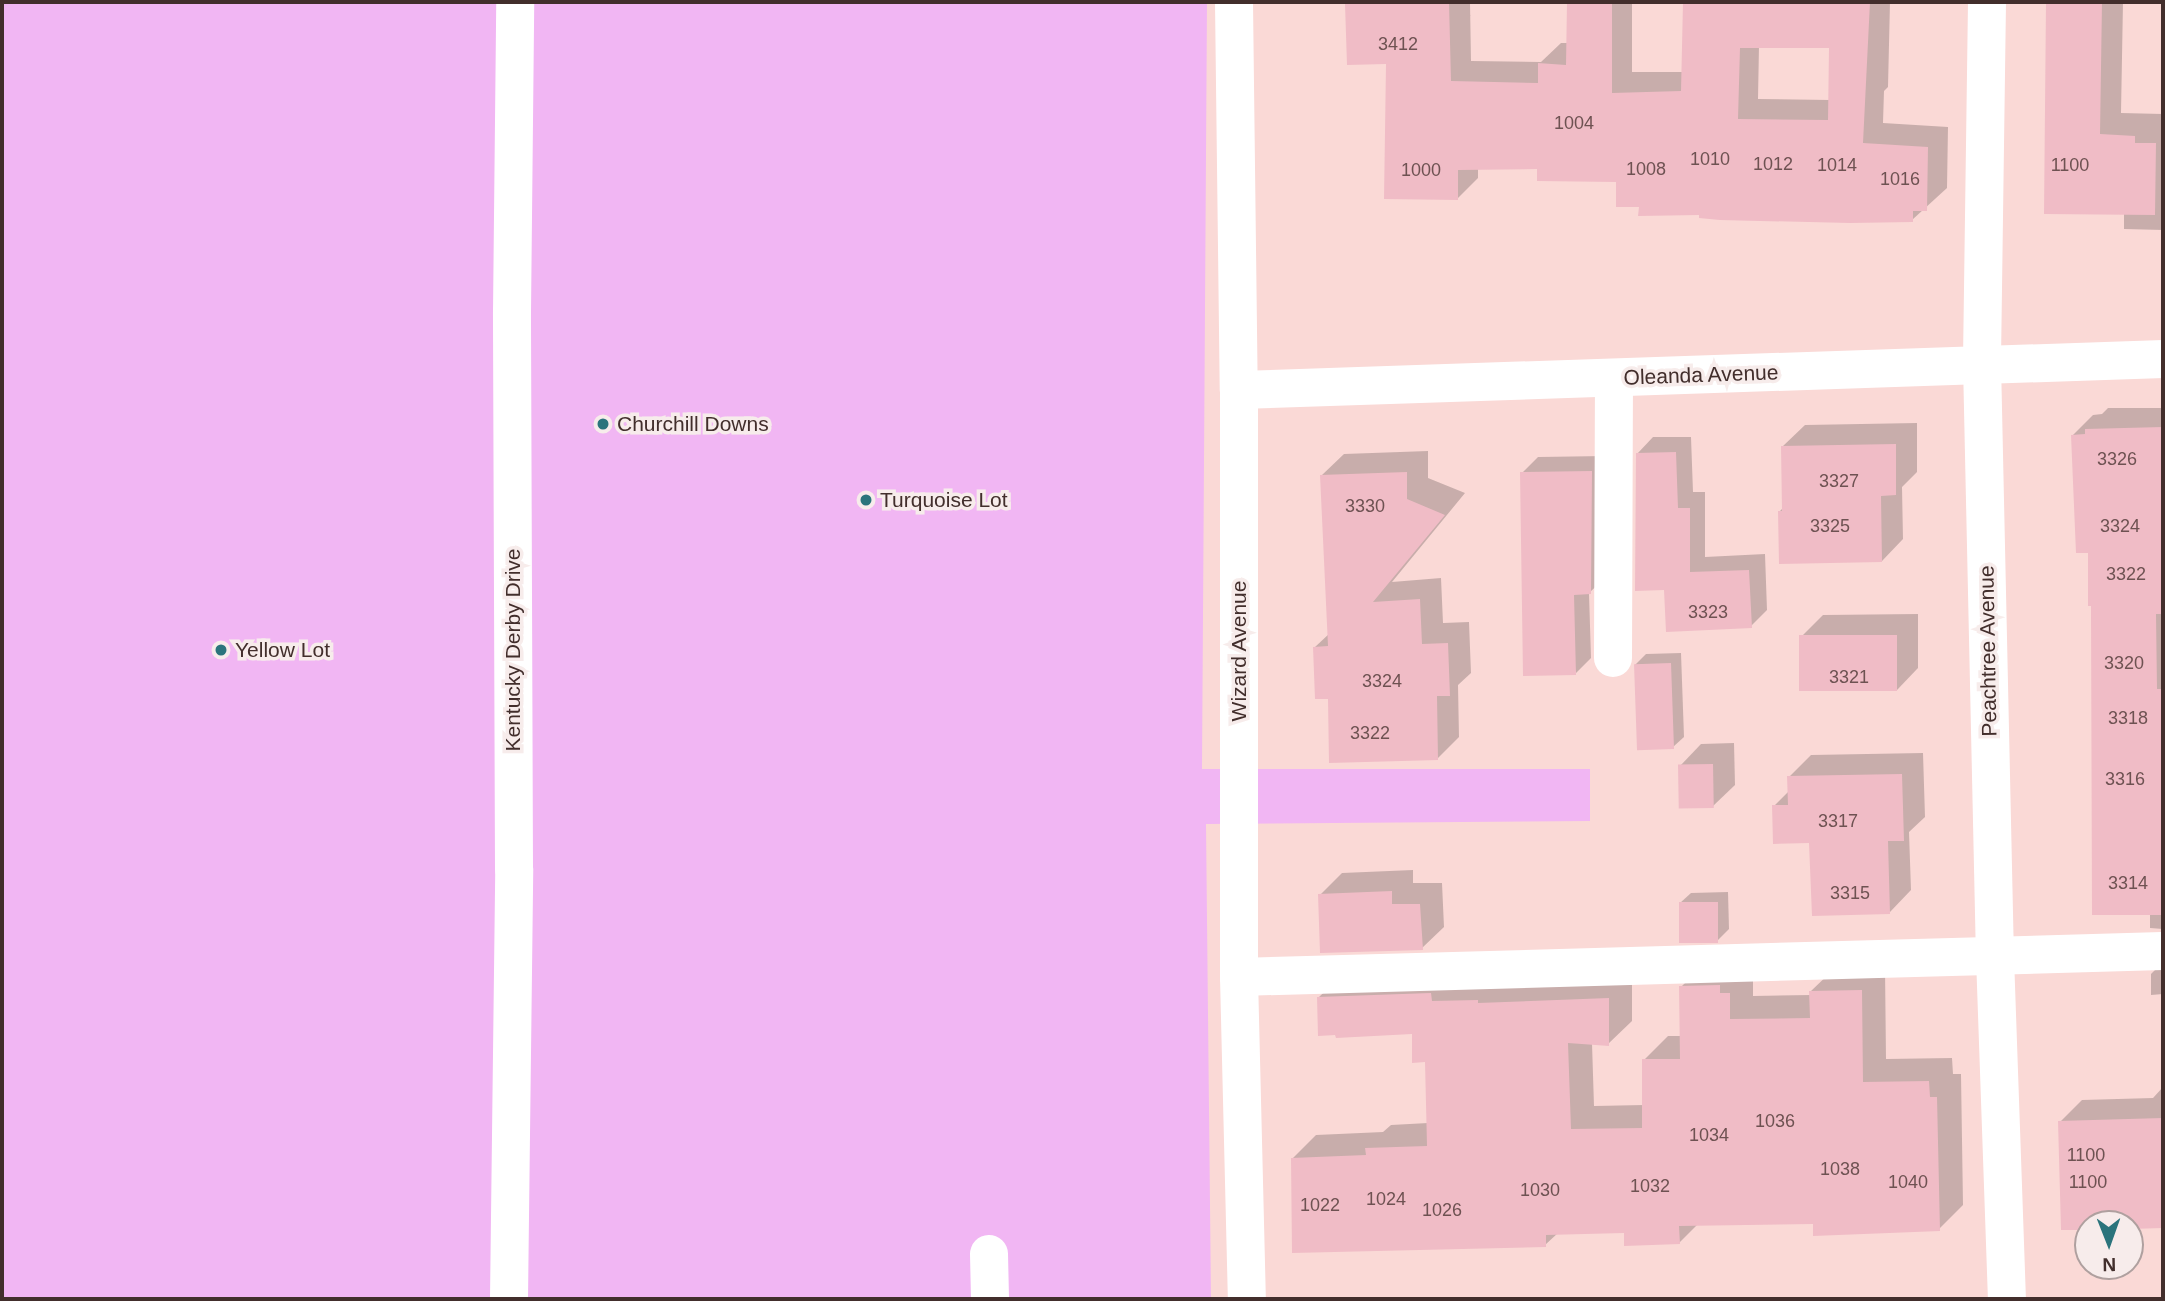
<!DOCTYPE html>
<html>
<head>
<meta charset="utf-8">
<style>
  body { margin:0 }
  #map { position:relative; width:2165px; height:1301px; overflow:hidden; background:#fad9d6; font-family:Arial,sans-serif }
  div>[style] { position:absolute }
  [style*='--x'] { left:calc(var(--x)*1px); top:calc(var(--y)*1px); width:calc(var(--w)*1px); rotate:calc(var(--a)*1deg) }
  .green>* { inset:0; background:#f1b6f3 }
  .shadow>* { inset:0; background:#0003 }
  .building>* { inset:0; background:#f0bcc6; transform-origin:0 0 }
  .minor>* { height:38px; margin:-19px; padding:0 19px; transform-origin:19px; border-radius:19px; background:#fff }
  .dots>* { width:19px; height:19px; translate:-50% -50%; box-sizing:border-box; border:4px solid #f7eceb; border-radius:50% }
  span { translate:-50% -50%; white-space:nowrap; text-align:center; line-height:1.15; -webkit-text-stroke:7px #f7eceb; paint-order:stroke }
  .number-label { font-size:18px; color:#6e5252 }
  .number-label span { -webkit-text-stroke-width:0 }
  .street-label { font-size:21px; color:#422e2c }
  .poi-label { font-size:21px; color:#422e2c }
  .left { translate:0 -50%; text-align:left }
  .frame { position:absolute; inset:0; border:4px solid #422e2c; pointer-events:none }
  .north { position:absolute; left:2074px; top:1210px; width:70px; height:70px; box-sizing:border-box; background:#f7eceb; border:2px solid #afa09f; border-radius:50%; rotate:179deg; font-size:19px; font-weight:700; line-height:28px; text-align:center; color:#422e2c }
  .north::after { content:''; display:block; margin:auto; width:24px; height:32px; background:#2b747c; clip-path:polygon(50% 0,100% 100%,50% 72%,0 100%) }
</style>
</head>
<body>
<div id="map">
  <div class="green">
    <i style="clip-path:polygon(2px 2px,1207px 2px,1202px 769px,1590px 769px,1590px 821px,1206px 824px,1211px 1299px,2px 1299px)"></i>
  </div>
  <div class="shadow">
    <i style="clip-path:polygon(evenodd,1347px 2px,1470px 2px,1471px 61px,1541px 62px,1561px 43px,1568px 43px,1569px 2px,1632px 2px,1632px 72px,1683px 72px,1685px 2px,1890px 2px,1888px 87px,1884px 91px,1883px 123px,1948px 127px,1947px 188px,1912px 220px,1701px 213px,1618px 180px,1539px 167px,1478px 168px,1478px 178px,1457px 199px,1388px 62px,1348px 64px,1347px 2px,1759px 46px,1831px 47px,1830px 100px,1758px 99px,1759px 46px)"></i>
    <i style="clip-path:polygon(2048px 2px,2123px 2px,2121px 113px,2163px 114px,2163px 230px,2124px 229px,2124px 214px,2045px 212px)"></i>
    <i style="clip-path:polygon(2108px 408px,2163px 408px,2163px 929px,2150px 928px,2150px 913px,2094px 713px,2090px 551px,2072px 436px,2093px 415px,2102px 414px)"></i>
    <i style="clip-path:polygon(1917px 423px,1917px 472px,1902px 487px,1903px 539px,1882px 561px,1779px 512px,1784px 507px,1783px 446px,1805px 425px)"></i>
    <i style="clip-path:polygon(1653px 437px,1691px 437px,1693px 492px,1705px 492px,1705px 557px,1765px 554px,1767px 610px,1751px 626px,1666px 588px,1637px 454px)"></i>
    <i style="clip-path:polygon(1428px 451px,1428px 478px,1465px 493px,1392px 582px,1441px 578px,1443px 623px,1469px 622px,1471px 673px,1458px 685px,1459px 737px,1437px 759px,1330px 697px,1315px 647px,1330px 633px,1322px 475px,1344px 454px)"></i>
    <i style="clip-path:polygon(1606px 456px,1606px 577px,1589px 593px,1591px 658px,1576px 673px,1522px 473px,1538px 457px)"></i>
    <i style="clip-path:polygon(1918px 614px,1918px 668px,1897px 690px,1801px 637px,1823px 615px)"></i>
    <i style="clip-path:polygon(1681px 653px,1684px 737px,1673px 747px,1635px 665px,1646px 654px)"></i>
    <i style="clip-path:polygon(1734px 743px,1735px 785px,1713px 806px,1680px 766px,1701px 744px)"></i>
    <i style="clip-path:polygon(1923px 753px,1925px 817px,1909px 832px,1911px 890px,1890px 912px,1774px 806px,1789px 791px,1789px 777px,1811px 755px)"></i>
    <i style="clip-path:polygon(1413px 870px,1413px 883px,1442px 883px,1444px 927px,1422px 948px,1320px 895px,1342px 873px)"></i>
    <i style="clip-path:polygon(1728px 892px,1729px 929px,1718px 940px,1680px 903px,1691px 893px)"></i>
    <i style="clip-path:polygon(2163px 962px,2163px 994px,2151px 995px,2151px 974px)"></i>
    <i style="clip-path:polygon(1705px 963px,1753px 970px,1753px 996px,1811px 995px,1811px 991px,1835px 968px,1885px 967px,1886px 1059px,1952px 1058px,1953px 1074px,1961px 1074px,1963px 1205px,1939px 1229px,1814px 1222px,1698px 1224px,1679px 1243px,1626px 1231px,1558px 1233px,1545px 1245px,1292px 1159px,1316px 1135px,1383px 1132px,1391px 1125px,1428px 1123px,1426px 1061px,1413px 1033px,1319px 997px,1343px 974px,1632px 975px,1632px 1021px,1608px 1044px,1592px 1043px,1594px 1106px,1644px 1105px,1644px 1060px,1668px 1036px,1681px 1036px,1681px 987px)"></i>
    <i style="clip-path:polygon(2163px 1087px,2163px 1227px,2088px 1224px,2088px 1229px,2060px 1122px,2082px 1100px,2153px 1098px)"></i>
  </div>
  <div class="building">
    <i style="clip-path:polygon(evenodd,1449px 2px,1451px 81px,1538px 83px,1538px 63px,1566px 65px,1567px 2px,1612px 2px,1612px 93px,1681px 91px,1683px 2px,1870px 2px,1863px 143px,1928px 147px,1927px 211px,1913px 211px,1913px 222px,1850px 223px,1720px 220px,1699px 218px,1699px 215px,1638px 216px,1639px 207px,1616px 207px,1616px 182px,1537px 181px,1537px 169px,1458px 170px,1458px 200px,1384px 199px,1386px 64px,1347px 65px,1345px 4px,1449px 2px,1740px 48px,1829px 48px,1828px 120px,1738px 119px,1740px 48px)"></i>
    <i style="clip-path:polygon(2046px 2px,2102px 2px,2100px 134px,2135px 136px,2135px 143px,2156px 143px,2155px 215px,2044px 214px)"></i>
    <i style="clip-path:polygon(2163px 427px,2163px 614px,2156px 614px,2157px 689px,2163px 689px,2163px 915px,2092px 915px,2091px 606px,2088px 606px,2088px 553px,2076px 553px,2071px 435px,2085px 434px,2085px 429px)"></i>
    <i style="clip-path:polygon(1896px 444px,1896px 495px,1881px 496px,1882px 562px,1779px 564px,1778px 511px,1782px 511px,1781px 446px)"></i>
    <i style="clip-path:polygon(1676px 452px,1678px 508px,1690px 508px,1690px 572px,1749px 570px,1752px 628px,1666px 632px,1664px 590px,1635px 591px,1636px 453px)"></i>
    <i style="clip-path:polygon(1592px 471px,1591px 594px,1574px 595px,1576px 675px,1523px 676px,1520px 472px)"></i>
    <i style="clip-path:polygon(1407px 472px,1407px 499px,1445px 515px,1373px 602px,1420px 599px,1422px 644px,1448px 643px,1450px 696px,1437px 696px,1438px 760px,1329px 763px,1328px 699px,1315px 699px,1313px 647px,1328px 646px,1320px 475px)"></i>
    <i style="left:1897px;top:635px;width:56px;height:98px;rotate:90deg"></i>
    <i style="left:1671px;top:663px;width:86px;height:37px;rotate:88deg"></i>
    <i style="left:1713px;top:764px;width:44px;height:35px;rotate:89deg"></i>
    <i style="clip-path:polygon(1902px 774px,1904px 841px,1888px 841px,1890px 914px,1812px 916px,1809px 843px,1773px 844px,1772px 805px,1788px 805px,1787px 776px)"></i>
    <i style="clip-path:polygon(1392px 891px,1392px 904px,1420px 904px,1423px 950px,1320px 953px,1318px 894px)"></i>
    <i style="left:1679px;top:902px;width:39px;height:41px"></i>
    <i style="clip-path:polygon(1720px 985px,1720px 993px,1730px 993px,1730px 1019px,1810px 1018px,1809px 991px,1862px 990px,1863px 1082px,1929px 1081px,1930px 1097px,1937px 1097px,1940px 1231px,1813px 1236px,1813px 1224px,1679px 1226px,1680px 1244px,1624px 1246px,1624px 1233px,1546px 1235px,1546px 1247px,1292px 1253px,1291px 1158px,1366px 1155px,1365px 1148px,1427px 1146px,1425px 1062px,1412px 1063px,1412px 1034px,1336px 1038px,1335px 1035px,1318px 1036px,1317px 997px,1431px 993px,1432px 1001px,1478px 1000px,1478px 1003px,1609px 998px,1609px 1046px,1568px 1043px,1571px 1129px,1642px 1128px,1642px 1059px,1680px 1059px,1679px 986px)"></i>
    <i style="clip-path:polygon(2163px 1118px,2163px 1228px,2130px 1229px,2130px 1224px,2088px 1224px,2088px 1230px,2061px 1230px,2058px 1121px)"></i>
  </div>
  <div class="minor">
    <i style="--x:1234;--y:2;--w:388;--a:89.3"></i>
    <i style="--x:1239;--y:390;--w:587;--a:90"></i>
    <i style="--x:1239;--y:977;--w:322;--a:88.6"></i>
    <i style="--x:1987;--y:2;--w:361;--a:90.8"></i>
    <i style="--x:1982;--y:363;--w:594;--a:88.75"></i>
    <i style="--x:1995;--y:957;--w:342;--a:88"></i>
    <i style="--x:1239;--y:390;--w:925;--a:-1.92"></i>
    <i style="--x:1613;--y:658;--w:280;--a:-89.8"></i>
    <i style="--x:1239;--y:977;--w:924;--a:-1.61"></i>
    <i style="--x:989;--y:1254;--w:45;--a:88.7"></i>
    <i style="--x:509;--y:1299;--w:430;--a:-89.3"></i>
    <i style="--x:514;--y:869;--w:557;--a:-90.21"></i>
    <i style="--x:512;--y:312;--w:310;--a:-89.4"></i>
  </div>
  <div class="dots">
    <i style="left:603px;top:424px;background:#2b747c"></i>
    <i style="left:866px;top:500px;background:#2b747c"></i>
    <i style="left:221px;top:650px;background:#2b747c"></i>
  </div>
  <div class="number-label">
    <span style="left:1398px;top:44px">3412</span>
    <span style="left:1574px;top:123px">1004</span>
    <span style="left:1710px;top:159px">1010</span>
    <span style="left:1773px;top:164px">1012</span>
    <span style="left:1837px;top:165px">1014</span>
    <span style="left:2070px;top:165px">1100</span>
    <span style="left:1646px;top:169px">1008</span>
    <span style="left:1421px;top:170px">1000</span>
    <span style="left:1900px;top:179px">1016</span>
    <span style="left:2117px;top:459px">3326</span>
    <span style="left:1839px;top:481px">3327</span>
    <span style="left:1365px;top:506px">3330</span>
    <span style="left:1830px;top:526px">3325</span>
    <span style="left:2120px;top:526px">3324</span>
    <span style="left:2126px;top:574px">3322</span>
    <span style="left:1708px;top:612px">3323</span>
    <span style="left:2124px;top:663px">3320</span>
    <span style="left:1849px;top:677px">3321</span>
    <span style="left:1382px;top:681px">3324</span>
    <span style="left:2128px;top:718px">3318</span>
    <span style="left:1370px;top:733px">3322</span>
    <span style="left:2125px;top:779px">3316</span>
    <span style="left:1838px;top:821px">3317</span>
    <span style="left:2128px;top:883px">3314</span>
    <span style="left:1850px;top:893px">3315</span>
    <span style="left:1775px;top:1121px">1036</span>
    <span style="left:1709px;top:1135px">1034</span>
    <span style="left:2086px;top:1155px">1100</span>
    <span style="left:1840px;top:1169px">1038</span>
    <span style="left:1908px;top:1182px">1040</span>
    <span style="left:2088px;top:1182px">1100</span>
    <span style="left:1650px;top:1186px">1032</span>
    <span style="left:1540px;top:1190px">1030</span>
    <span style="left:1386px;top:1199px">1024</span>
    <span style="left:1320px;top:1205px">1022</span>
    <span style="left:1442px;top:1210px">1026</span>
  </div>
  <div class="street-label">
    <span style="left:1701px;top:375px;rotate:-2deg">Oleanda Avenue</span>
    <span style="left:513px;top:650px;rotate:-90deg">Kentucky Derby Drive</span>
    <span style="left:1239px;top:651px;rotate:-90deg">Wizard Avenue</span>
    <span style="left:1988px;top:651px;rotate:-91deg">Peachtree Avenue</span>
  </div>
  <div class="poi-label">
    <span class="left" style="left:617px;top:424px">Churchill Downs</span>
    <span class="left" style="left:880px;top:500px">Turquoise Lot</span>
    <span class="left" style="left:235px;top:650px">Yellow Lot</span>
  </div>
  <div class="frame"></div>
  <div class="north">N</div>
</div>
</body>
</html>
